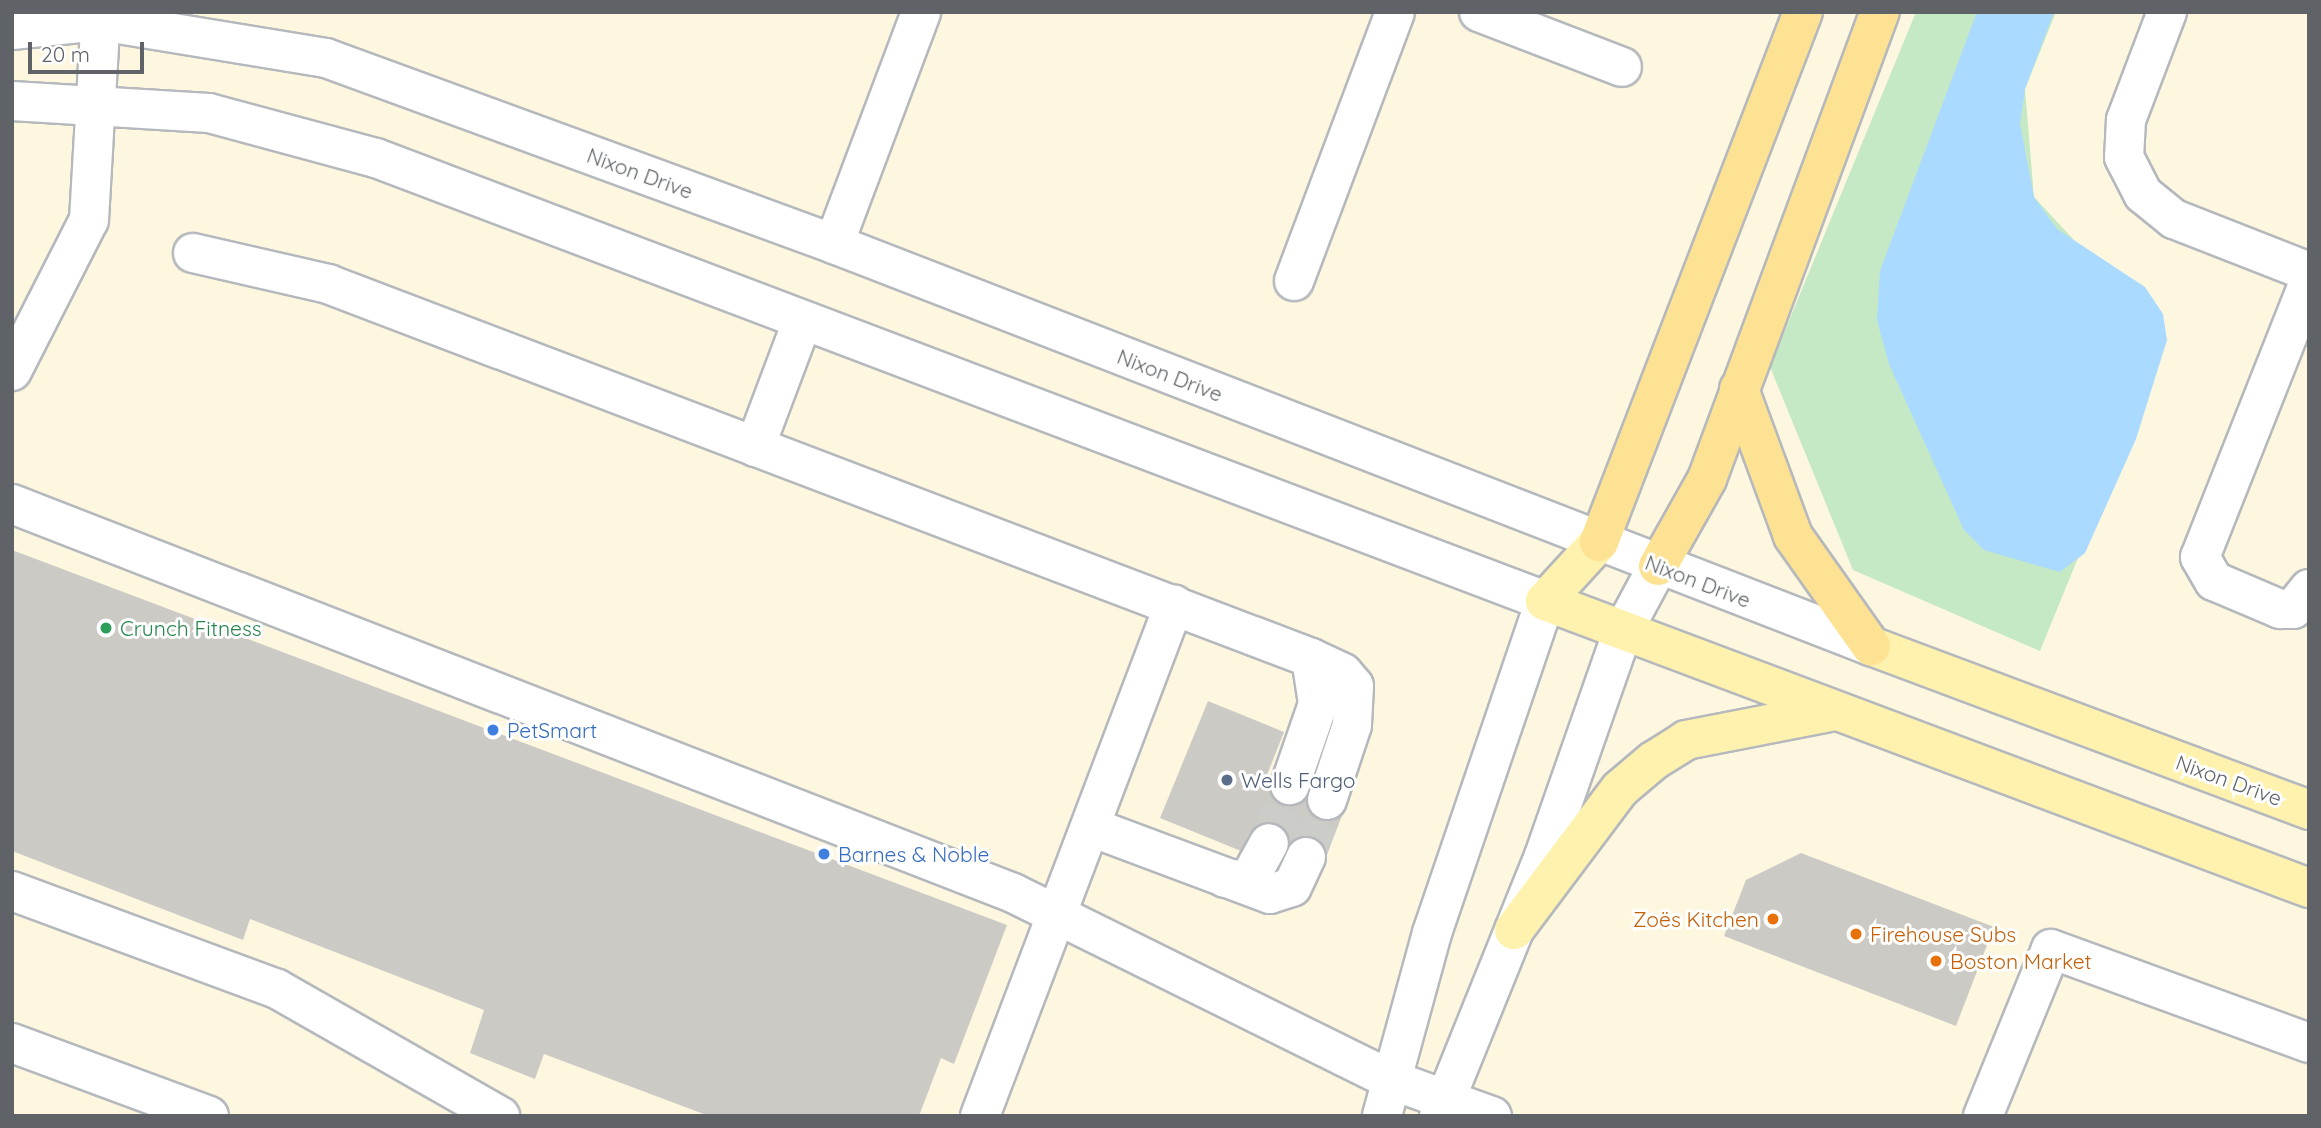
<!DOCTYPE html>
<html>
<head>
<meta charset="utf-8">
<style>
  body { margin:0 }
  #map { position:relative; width:2321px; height:1128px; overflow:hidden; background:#f1efe8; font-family:Quicksand,sans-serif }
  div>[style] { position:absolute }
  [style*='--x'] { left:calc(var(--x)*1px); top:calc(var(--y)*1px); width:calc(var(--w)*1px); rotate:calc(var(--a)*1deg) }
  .commercial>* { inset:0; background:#fef7e0; transform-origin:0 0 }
  .green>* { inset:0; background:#c5e8c5 }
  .water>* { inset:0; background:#aadaff }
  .building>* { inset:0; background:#cccac5 }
  .minor-tunnel>* { height:38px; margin-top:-19px; transform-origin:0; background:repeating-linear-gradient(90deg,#ccccc8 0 38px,transparent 0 57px) }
  .roads { filter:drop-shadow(2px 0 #b5b8bc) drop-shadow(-2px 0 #b5b8bc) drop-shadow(0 2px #b5b8bc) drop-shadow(0 -2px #b5b8bc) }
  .minor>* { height:38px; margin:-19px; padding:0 19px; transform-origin:19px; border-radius:19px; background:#fff }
  .major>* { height:38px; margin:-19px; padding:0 19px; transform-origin:19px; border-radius:19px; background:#fff2af }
  .highway>* { height:38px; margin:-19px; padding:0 19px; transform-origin:19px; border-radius:19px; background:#fde293 }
  .dots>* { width:19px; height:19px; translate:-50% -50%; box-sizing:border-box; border:4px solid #fff; border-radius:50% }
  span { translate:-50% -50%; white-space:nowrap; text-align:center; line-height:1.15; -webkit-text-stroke:6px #fff; paint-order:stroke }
  .street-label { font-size:21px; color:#5f6368 }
  .leisure-label { font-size:21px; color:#27864d }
  .left { translate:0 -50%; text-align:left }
  .shop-label { font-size:21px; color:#366cbe }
  .service-label { font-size:21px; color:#4e5e75 }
  .food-label { font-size:21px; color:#c56008 }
  .right { translate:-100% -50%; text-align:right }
  .frame { position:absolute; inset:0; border:14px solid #5f6368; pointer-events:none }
  .scale { position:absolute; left:28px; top:42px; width:116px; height:32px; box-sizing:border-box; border:4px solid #5f6368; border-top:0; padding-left:9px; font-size:21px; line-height:24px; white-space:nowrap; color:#5f6368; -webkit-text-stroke:5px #fff; paint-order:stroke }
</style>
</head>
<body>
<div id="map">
  <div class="commercial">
    <i style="left:12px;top:12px;width:2297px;height:1104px"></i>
  </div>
  <div class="green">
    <i style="clip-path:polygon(1916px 12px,2056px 12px,2025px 89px,2034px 197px,2167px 340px,2040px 651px,1853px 570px,1770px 367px)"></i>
  </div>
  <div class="water">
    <i style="clip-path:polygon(1977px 12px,2054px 12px,2025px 89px,2020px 124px,2034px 197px,2057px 229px,2145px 287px,2163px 314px,2167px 340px,2136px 439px,2085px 553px,2060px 572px,1984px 550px,1964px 530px,1889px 364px,1877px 320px,1880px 271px)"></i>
  </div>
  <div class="building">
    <i style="clip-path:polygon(12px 550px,1007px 925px,954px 1064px,941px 1058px,919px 1116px,709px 1116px,544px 1054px,535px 1079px,470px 1053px,484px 1010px,250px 919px,243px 940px,12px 851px)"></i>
    <i style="clip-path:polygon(1208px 701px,1284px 732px,1267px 775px,1345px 808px,1323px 864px,1249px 834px,1241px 851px,1160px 818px)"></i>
    <i style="clip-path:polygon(1801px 853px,1994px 927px,1956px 1026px,1724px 936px,1746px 880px)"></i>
  </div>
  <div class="minor-tunnel">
    <i style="--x:1269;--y:843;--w:62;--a:-70.1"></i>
    <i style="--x:1306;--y:857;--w:61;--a:-69.8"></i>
  </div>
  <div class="roads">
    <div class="minor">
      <i style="--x:1479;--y:12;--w:153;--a:21"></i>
      <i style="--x:2167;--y:12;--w:116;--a:110.8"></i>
      <i style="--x:2126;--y:120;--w:37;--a:93"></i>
      <i style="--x:2124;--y:157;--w:42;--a:62.8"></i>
      <i style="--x:2143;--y:194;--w:40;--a:39"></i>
      <i style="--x:2174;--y:219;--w:145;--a:21.4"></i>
      <i style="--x:12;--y:30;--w:88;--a:-5.8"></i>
      <i style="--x:100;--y:21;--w:229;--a:9.3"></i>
      <i style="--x:326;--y:58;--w:541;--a:20.11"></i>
      <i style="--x:834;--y:244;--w:1112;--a:21.19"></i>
      <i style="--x:12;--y:101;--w:197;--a:3.5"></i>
      <i style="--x:209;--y:113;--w:173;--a:15.1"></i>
      <i style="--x:376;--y:158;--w:1250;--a:20.75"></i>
      <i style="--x:1545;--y:601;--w:351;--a:108.8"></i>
      <i style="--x:1432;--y:933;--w:190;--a:105.3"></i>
      <i style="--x:834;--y:244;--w:248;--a:-69.4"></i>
      <i style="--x:193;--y:253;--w:139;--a:12.9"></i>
      <i style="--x:328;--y:284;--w:1052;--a:20.83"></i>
      <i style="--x:1311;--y:658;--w:47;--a:81.3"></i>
      <i style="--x:1318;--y:704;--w:86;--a:109.1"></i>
      <i style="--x:1294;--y:281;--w:287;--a:-69.4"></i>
      <i style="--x:2309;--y:282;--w:296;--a:111.6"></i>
      <i style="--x:2200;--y:557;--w:28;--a:60"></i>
      <i style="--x:2214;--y:581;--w:72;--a:23"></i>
      <i style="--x:2280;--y:609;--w:13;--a:0"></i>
      <i style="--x:2293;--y:609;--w:26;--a:-51"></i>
      <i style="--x:12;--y:371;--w:169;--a:-63"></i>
      <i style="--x:89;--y:220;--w:208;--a:-86.7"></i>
      <i style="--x:755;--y:447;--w:134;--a:-69.4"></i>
      <i style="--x:12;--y:504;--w:1074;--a:21.24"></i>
      <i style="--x:1013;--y:893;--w:425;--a:26.3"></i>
      <i style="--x:1394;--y:1081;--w:104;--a:19.7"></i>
      <i style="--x:1311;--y:658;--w:35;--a:25"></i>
      <i style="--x:1343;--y:673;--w:17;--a:50"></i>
      <i style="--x:1354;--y:686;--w:39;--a:93"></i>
      <i style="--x:1352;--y:725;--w:79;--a:108.4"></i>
      <i style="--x:1091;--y:827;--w:191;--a:20.5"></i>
      <i style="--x:1270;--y:894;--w:23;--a:-18"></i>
      <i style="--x:1292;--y:887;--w:33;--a:-65"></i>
      <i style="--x:1225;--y:878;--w:23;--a:7"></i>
      <i style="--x:1248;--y:881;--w:43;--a:-61.1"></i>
      <i style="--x:12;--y:891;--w:283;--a:20.3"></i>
      <i style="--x:277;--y:989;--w:257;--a:29.7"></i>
      <i style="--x:12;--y:1043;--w:210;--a:20.3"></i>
      <i style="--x:980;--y:1116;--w:547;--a:-69.21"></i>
      <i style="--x:1439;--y:1116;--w:280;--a:-68"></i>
      <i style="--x:1544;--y:856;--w:238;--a:-70.7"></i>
      <i style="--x:1623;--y:631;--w:74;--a:-61.7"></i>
      <i style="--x:1983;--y:1116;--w:180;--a:-67.8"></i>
      <i style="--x:2051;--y:949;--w:275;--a:20"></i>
    </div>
    <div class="major">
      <i style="--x:1599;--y:542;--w:80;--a:132.5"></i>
      <i style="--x:1545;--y:601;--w:816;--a:20.59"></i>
      <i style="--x:1871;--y:646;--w:468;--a:20.5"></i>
      <i style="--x:1514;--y:930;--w:176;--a:-53.1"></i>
      <i style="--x:1620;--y:789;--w:43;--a:-40.3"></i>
      <i style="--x:1653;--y:761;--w:39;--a:-32"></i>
      <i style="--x:1686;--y:740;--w:152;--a:-11"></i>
    </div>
    <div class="highway">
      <i style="--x:1739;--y:389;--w:157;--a:69.8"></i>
      <i style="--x:1793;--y:536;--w:135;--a:54.7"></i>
      <i style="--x:1599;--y:542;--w:568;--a:-68.95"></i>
      <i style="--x:1658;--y:566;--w:100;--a:-60.6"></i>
      <i style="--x:1707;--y:479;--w:498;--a:-69.7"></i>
    </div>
  </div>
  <div class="dots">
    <i style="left:106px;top:628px;background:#2e9e5b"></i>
    <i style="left:493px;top:730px;background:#3f7fe0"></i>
    <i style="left:1227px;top:780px;background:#5c6f8a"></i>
    <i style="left:824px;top:854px;background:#3f7fe0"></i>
    <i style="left:1773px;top:919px;background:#e8710a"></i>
    <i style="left:1856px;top:934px;background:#e8710a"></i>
    <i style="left:1936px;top:961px;background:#e8710a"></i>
  </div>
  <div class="street-label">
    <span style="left:640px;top:173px;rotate:20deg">Nixon Drive</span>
    <span style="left:1170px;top:375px;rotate:21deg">Nixon Drive</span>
    <span style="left:1698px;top:581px;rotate:21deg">Nixon Drive</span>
    <span style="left:2229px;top:780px;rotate:20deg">Nixon Drive</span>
  </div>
  <div class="leisure-label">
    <span class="left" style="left:120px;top:628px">Crunch Fitness</span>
  </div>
  <div class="shop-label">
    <span class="left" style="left:507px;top:730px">PetSmart</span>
    <span class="left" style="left:838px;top:854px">Barnes &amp; Noble</span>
  </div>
  <div class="service-label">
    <span class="left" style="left:1241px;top:780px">Wells Fargo</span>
  </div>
  <div class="food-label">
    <span class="right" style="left:1759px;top:919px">Zoës Kitchen</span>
    <span class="left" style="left:1870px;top:934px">Firehouse Subs</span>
    <span class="left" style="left:1950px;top:961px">Boston Market</span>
  </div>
  <div class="frame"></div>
  <div class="scale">20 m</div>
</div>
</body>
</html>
